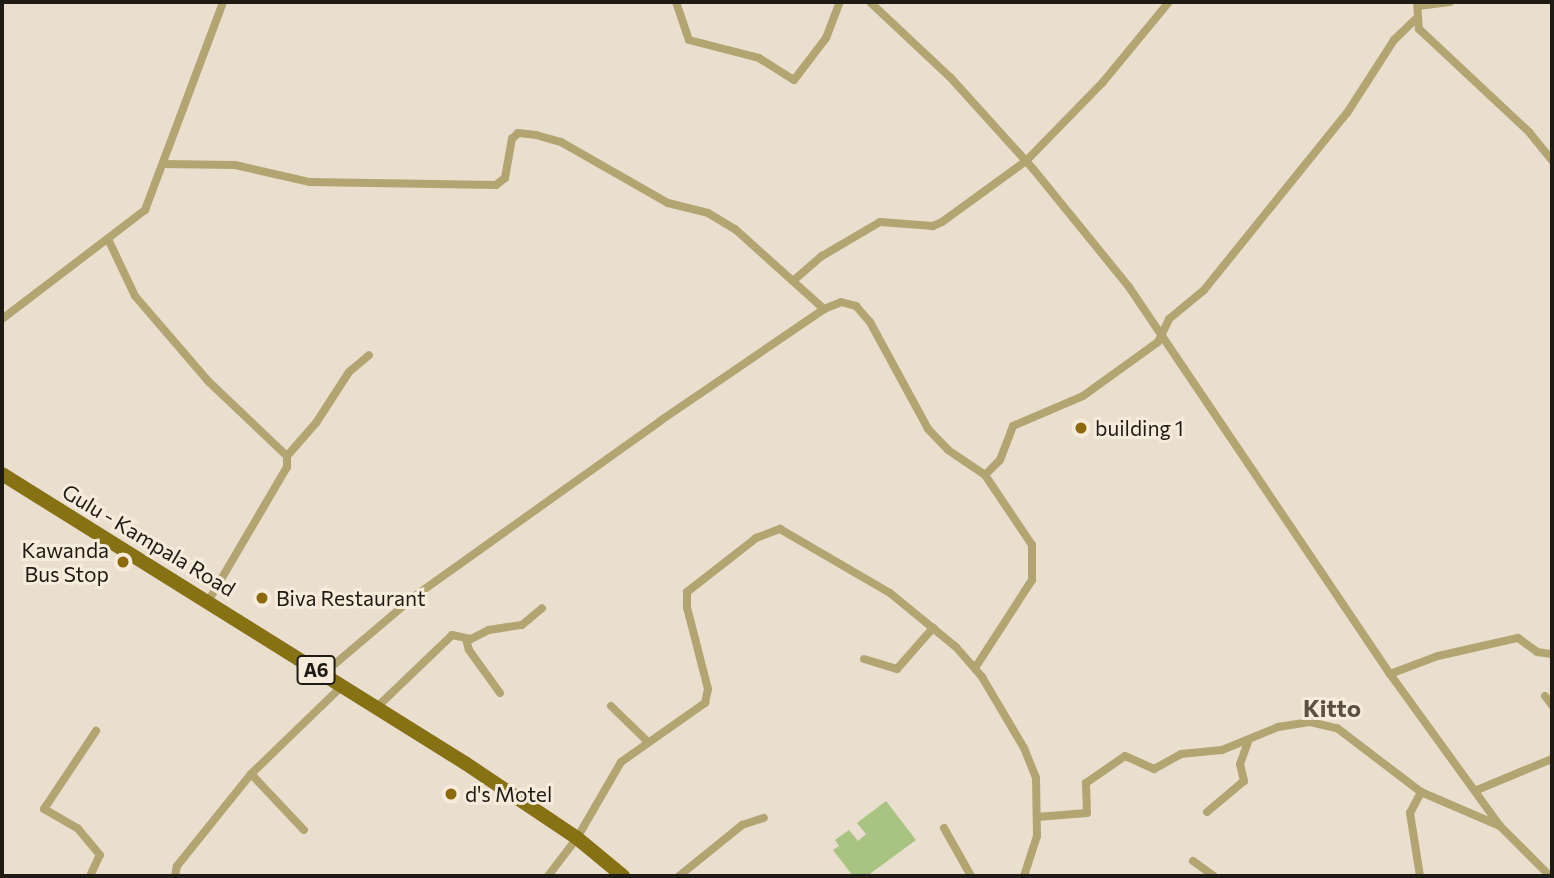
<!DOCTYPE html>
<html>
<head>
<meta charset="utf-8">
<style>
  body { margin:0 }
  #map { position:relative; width:1554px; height:878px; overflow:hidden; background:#eadecf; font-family:Commissioner,sans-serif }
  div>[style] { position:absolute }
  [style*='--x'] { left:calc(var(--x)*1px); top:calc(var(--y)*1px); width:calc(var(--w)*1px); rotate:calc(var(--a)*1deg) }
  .green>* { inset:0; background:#a8c382 }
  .minor>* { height:8px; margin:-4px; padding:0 4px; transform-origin:4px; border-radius:4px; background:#b2a571 }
  .primary>* { height:14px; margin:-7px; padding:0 7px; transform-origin:7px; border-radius:7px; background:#867115 }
  .dots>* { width:19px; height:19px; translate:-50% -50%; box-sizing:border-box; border:4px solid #f7ebdc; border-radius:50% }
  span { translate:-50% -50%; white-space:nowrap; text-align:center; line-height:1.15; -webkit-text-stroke:6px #f7ebdc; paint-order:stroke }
  .shield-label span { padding:2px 5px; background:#f7ebdc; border:2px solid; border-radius:5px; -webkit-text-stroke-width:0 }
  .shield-label { font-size:19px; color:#1e1a14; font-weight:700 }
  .poi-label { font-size:21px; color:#1e1a14 }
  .left { translate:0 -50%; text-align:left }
  .right { translate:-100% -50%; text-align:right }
  .street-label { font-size:21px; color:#1e1a14 }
  .quarter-label { font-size:24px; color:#5a5044; font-weight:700 }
  .frame { position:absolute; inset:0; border:4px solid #1e1a14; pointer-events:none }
</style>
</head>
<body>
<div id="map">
  <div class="green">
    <i style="clip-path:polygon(886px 801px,916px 840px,867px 876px,853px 876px,833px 850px,839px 846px,835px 840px,849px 830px,858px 841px,866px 834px,857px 823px)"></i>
  </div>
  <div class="minor">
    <i style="--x:676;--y:2;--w:40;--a:71.1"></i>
    <i style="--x:689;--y:40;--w:72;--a:14.4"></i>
    <i style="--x:759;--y:58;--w:41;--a:32.2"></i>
    <i style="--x:794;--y:80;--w:53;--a:-52.7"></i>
    <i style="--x:826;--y:38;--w:39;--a:-69"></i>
    <i style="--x:870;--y:2;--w:110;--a:43.2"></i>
    <i style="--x:950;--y:77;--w:125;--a:47.9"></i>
    <i style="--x:1034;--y:170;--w:151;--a:50.9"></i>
    <i style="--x:1129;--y:287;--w:467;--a:56"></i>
    <i style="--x:1390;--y:674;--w:188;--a:54.1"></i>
    <i style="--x:1417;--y:2;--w:27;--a:86"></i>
    <i style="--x:1419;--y:29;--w:151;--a:43.1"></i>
    <i style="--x:1529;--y:132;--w:36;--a:51"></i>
    <i style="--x:1418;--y:6;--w:32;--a:-7"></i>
    <i style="--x:164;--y:164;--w:71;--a:0.8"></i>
    <i style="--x:235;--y:165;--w:77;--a:12.8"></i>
    <i style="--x:310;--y:182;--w:186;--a:0.9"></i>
    <i style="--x:496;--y:185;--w:11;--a:-38"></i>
    <i style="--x:505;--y:178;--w:40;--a:-80"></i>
    <i style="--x:512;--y:139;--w:8;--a:-45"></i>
    <i style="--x:518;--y:133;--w:18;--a:6"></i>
    <i style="--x:536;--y:135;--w:26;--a:16"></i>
    <i style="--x:561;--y:142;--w:123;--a:29.7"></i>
    <i style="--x:668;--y:203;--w:41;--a:14"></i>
    <i style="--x:708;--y:213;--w:31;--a:31"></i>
    <i style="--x:735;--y:229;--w:120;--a:42"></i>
    <i style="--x:109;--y:241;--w:61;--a:64.7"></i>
    <i style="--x:135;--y:296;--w:112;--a:49.3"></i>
    <i style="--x:208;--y:381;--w:109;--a:43.5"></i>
    <i style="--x:287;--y:456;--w:11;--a:90"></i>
    <i style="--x:287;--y:467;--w:154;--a:120.4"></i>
    <i style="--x:793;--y:281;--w:38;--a:-41"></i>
    <i style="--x:822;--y:256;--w:67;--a:-30.4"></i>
    <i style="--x:880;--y:222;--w:53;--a:4.3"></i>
    <i style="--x:933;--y:226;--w:10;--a:-24"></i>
    <i style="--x:942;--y:222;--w:104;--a:-36"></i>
    <i style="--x:1026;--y:161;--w:110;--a:-45.7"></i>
    <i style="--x:1103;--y:82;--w:104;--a:-50.5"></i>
    <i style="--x:2;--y:319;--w:180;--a:-37.3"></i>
    <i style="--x:145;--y:210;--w:222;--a:-69.4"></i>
    <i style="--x:287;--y:456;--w:44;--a:-48.7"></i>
    <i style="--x:316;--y:423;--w:61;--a:-57.1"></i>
    <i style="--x:349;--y:372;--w:26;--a:-40"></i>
    <i style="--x:985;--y:475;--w:21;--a:-45"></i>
    <i style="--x:1000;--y:460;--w:36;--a:-69"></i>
    <i style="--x:1013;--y:426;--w:76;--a:-23.2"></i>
    <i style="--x:1083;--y:396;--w:92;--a:-35.8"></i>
    <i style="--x:1158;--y:342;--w:25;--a:-64"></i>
    <i style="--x:1169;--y:319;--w:45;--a:-39.6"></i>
    <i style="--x:1204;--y:290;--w:228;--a:-51.1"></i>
    <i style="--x:1347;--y:113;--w:87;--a:-57.2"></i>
    <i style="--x:1394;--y:40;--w:30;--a:-44"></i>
    <i style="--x:466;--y:639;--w:11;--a:75"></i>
    <i style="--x:469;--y:650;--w:53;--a:54.2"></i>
    <i style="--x:864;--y:659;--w:34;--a:17"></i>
    <i style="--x:897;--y:669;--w:55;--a:-48.7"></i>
    <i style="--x:323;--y:674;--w:121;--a:-40.3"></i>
    <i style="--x:415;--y:596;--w:301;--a:-35.5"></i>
    <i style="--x:660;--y:421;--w:199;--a:-34.3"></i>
    <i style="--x:824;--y:309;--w:18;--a:-22"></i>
    <i style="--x:841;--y:302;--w:16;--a:15"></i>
    <i style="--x:856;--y:306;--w:21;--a:49"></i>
    <i style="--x:870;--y:322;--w:122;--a:61.5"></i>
    <i style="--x:928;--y:429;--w:29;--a:46"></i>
    <i style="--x:948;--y:450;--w:45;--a:34"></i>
    <i style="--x:985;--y:475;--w:84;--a:56.1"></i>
    <i style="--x:1032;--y:545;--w:35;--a:90"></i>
    <i style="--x:1032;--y:580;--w:105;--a:122.9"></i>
    <i style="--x:1390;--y:674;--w:51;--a:-20.6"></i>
    <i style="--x:1438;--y:656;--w:82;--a:-12.7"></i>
    <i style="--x:1518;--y:638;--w:24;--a:36"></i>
    <i style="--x:1537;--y:652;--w:15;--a:8"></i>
    <i style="--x:1545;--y:696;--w:11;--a:52"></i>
    <i style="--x:611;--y:706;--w:52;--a:44.2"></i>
    <i style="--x:376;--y:708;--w:105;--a:-43.8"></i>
    <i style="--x:452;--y:635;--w:19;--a:12"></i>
    <i style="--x:471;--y:639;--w:20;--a:-27"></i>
    <i style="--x:489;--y:630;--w:33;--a:-9"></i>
    <i style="--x:522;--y:625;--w:26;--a:-40"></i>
    <i style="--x:251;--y:774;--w:77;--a:46.6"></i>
    <i style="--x:1477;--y:790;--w:81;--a:-22.5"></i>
    <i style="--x:1207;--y:812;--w:48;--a:-40"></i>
    <i style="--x:1244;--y:781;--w:17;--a:-103"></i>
    <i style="--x:1240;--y:764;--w:23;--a:-70"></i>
    <i style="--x:1037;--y:817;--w:50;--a:-4.6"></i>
    <i style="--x:1087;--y:813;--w:30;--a:-92"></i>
    <i style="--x:1086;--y:783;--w:47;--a:-34.7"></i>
    <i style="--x:1125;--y:756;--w:32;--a:24"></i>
    <i style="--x:1154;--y:769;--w:31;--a:-29"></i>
    <i style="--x:1181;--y:754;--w:41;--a:-5.6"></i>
    <i style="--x:1222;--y:750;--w:61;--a:-22.3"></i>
    <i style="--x:1278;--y:727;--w:32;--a:-9"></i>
    <i style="--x:1310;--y:722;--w:28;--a:13"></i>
    <i style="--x:1337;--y:728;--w:106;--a:37.3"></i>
    <i style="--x:1421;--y:792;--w:86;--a:23.3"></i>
    <i style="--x:1500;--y:826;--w:71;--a:45"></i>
    <i style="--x:944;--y:828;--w:55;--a:60.6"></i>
    <i style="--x:1193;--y:861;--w:26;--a:36"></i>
    <i style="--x:90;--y:876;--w:23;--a:-65"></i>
    <i style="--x:100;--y:855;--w:35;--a:-130"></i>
    <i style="--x:77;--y:828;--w:38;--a:-150"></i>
    <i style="--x:44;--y:809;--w:94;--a:-56.3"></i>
    <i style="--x:175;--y:876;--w:10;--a:-79"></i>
    <i style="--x:177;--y:866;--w:118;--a:-51.2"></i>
    <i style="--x:251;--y:774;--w:125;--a:-44"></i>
    <i style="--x:548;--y:876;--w:48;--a:-52.7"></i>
    <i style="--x:577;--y:838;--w:88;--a:-59.9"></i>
    <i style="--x:621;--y:762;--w:103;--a:-35.1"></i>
    <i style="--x:705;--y:703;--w:14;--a:-78"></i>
    <i style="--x:708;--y:689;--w:85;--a:-104.4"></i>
    <i style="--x:687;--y:607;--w:15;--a:-90"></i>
    <i style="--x:687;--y:592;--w:88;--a:-38"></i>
    <i style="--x:756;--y:538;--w:26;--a:-21"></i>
    <i style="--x:780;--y:529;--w:127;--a:30.2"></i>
    <i style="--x:890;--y:593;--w:85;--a:39.3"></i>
    <i style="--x:956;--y:647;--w:40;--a:49"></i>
    <i style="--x:982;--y:677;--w:82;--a:59.4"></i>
    <i style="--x:1024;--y:748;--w:32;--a:68"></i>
    <i style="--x:1036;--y:778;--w:58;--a:89"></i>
    <i style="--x:1037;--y:836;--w:42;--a:108"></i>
    <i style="--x:679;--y:876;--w:81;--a:-39"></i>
    <i style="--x:742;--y:825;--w:23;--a:-18"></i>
    <i style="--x:1420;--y:876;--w:64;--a:-99"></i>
    <i style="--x:1410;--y:813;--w:24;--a:-62"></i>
  </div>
  <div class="primary">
    <i style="--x:2;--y:474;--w:546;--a:31.97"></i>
    <i style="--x:465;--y:763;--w:135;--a:33.8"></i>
    <i style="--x:577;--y:838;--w:60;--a:39.6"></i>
  </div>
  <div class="dots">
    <i style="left:1081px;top:428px;background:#8d690b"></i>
    <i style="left:123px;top:562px;background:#8d690b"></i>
    <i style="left:262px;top:598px;background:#8d690b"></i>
    <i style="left:451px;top:794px;background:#8d690b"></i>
  </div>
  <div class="shield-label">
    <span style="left:316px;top:670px">A6</span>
  </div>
  <div class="poi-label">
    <span class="left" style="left:1095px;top:428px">building 1</span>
    <span class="right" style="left:109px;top:562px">Kawanda<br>Bus Stop</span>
    <span class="left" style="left:276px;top:598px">Biva Restaurant</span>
    <span class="left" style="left:465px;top:794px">d's Motel</span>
  </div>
  <div class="street-label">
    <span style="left:149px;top:540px;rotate:31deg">Gulu - Kampala Road</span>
  </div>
  <div class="quarter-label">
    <span style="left:1332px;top:708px">Kitto</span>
  </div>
  <div class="frame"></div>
</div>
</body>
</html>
